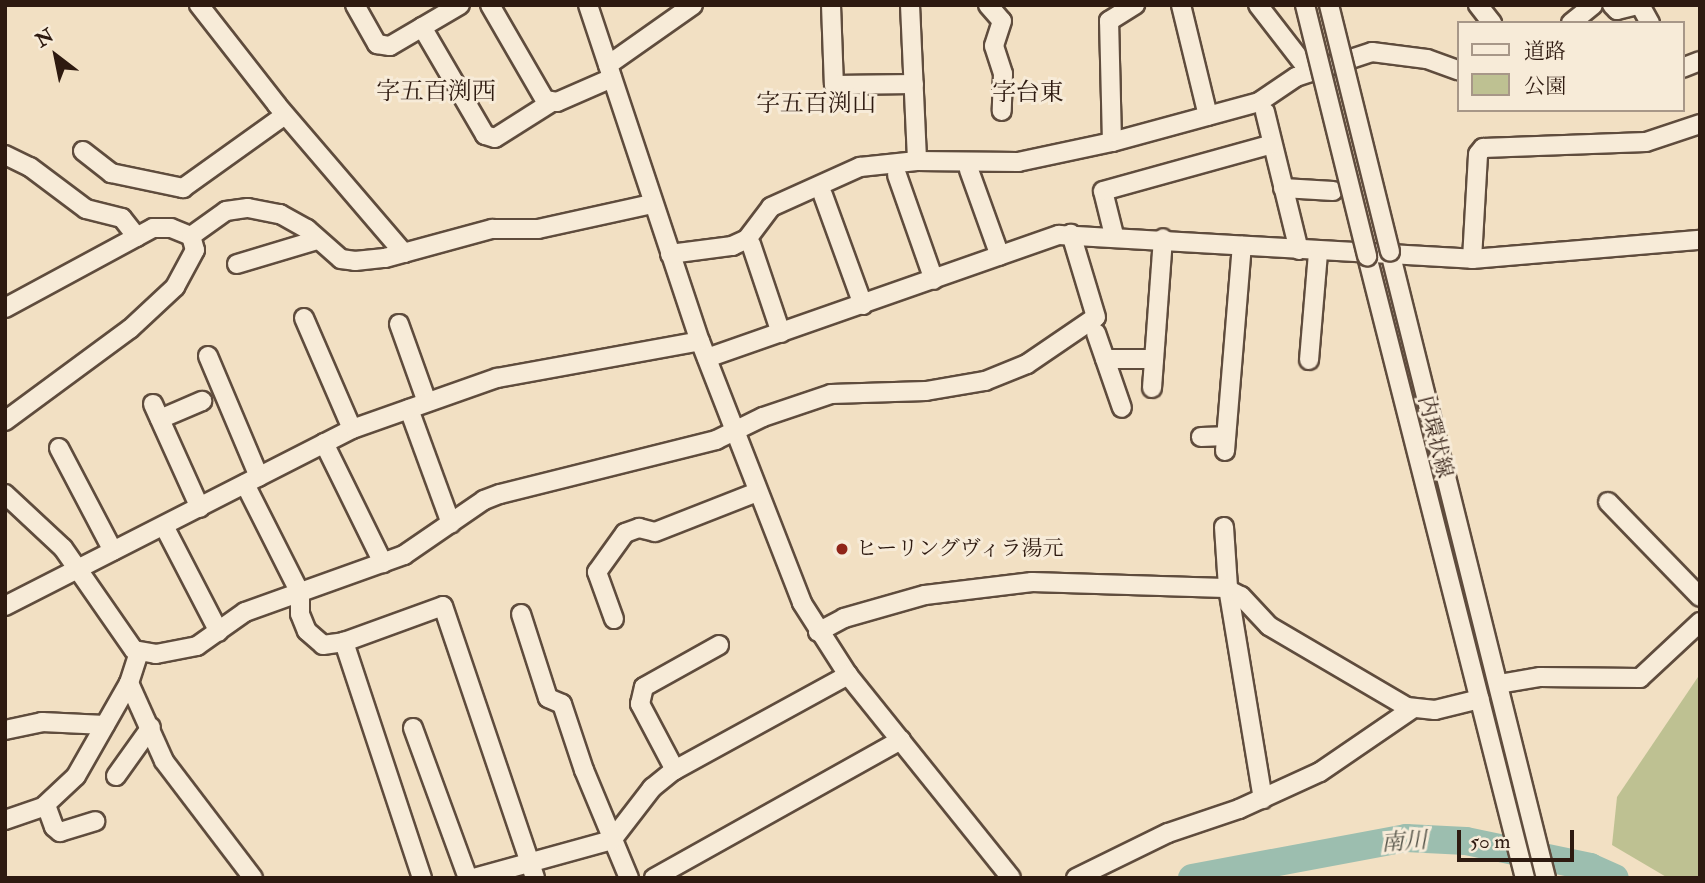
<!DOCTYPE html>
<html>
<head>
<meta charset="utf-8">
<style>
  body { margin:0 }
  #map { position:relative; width:1705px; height:883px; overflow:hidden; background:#f2e0c3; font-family:"IM FELL Double Pica","Noto Serif JP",serif }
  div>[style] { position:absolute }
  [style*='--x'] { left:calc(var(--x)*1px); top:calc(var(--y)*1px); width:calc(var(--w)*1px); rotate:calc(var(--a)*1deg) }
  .green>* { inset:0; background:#bec192 }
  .river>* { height:28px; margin:-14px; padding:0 14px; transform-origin:14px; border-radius:14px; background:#9cbeaf }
  .roads { filter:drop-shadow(2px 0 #5f4c3d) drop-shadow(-2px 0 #5f4c3d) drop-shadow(0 2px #5f4c3d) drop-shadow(0 -2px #5f4c3d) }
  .minor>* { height:18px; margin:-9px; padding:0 9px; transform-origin:9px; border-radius:9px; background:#f7ebd8 }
  .bridges { filter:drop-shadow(2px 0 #5f4c3d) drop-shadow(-2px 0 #5f4c3d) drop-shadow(0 2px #5f4c3d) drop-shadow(0 -2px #5f4c3d) }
  .minor-bridge>* { height:18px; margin:-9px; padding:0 9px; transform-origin:9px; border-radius:9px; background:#f7ebd8 }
  .dots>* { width:19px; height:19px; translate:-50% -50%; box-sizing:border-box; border:4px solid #f7ebd8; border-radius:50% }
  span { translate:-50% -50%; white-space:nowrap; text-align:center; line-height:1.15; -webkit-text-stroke:6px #f7ebd8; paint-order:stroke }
  .street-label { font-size:21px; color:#2e1a10 }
  .poi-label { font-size:21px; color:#2e1a10 }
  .left { translate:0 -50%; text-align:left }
  .water-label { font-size:23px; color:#545348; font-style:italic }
  .quarter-label { font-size:24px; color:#2e1a10 }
  .frame { position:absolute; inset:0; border:7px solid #2e1a10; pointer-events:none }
  .legend { position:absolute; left:1457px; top:21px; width:228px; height:91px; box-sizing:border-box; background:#f7ebd8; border:2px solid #a79788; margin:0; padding:9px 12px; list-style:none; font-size:21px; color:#2e1a10 }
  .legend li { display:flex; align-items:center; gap:14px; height:35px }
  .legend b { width:35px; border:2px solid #a79788 }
  .north { position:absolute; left:21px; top:21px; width:70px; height:70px; -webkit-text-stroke:5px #f7ebd8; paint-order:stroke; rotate:328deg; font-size:19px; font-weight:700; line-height:28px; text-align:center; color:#2e1a10 }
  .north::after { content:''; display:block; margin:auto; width:24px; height:32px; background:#2e1a10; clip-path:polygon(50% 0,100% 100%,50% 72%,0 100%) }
  .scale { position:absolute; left:1457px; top:830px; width:117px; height:32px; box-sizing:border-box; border:4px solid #2e1a10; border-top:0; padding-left:9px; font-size:21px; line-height:24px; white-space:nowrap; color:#2e1a10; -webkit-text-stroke:5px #f7ebd8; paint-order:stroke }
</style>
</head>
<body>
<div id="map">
  <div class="green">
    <i style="clip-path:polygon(1700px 674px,1700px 878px,1668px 878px,1612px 845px,1617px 797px)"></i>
  </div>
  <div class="river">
    <i style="--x:1192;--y:878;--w:218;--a:-10.6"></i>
    <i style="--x:1406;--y:838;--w:60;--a:2.9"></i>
    <i style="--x:1466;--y:841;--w:127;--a:11.8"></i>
    <i style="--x:1590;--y:867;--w:27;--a:24"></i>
  </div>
  <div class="roads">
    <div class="minor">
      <i style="--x:199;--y:5;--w:127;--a:52"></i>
      <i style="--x:277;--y:105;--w:195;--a:49.4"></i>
      <i style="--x:355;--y:5;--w:45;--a:60.6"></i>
      <i style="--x:377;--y:44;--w:13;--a:9"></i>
      <i style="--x:390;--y:46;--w:81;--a:-30.4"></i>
      <i style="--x:490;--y:5;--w:110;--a:59.9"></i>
      <i style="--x:545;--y:100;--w:12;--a:9"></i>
      <i style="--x:557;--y:102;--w:60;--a:-23.6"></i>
      <i style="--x:588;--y:5;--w:354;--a:71.6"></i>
      <i style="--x:700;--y:341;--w:281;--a:68.7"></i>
      <i style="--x:802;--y:603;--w:85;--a:57.4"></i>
      <i style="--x:848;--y:675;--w:260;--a:51.2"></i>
      <i style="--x:831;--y:5;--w:80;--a:87.9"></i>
      <i style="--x:834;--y:85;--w:80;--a:-0.7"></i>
      <i style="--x:910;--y:5;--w:156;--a:87.4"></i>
      <i style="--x:988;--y:5;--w:21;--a:49"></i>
      <i style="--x:1002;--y:21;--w:26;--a:108"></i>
      <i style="--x:994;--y:46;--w:29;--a:72"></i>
      <i style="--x:1003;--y:74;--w:37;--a:92"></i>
      <i style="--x:1181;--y:5;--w:114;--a:76.3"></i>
      <i style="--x:1258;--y:5;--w:85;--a:52.2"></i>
      <i style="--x:1478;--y:5;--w:23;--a:52"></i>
      <i style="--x:1612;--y:5;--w:7;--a:45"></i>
      <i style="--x:1617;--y:10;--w:21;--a:-14"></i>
      <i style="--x:1640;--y:5;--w:21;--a:61"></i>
      <i style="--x:1571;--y:23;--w:28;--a:-39"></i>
      <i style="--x:422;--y:27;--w:125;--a:59.7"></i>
      <i style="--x:485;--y:135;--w:10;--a:17"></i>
      <i style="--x:495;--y:138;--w:67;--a:-32.3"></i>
      <i style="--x:608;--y:65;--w:104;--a:-35.2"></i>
      <i style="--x:1682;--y:68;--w:19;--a:-21"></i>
      <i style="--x:1265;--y:112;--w:142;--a:76.2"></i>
      <i style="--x:1112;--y:142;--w:121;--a:-91.4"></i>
      <i style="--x:1109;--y:21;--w:31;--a:-32"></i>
      <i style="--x:83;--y:151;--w:36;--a:38"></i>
      <i style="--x:111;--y:173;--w:74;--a:11.8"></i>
      <i style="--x:183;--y:188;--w:125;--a:-35.6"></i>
      <i style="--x:5;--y:155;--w:28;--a:26"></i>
      <i style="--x:30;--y:167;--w:70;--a:36.9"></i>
      <i style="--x:86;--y:209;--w:37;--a:14"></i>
      <i style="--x:122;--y:218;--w:24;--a:52"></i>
      <i style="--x:969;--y:170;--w:91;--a:70.2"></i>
      <i style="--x:897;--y:175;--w:111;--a:70.6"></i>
      <i style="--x:1283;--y:188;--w:50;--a:3.4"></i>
      <i style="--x:823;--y:195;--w:117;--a:70"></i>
      <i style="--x:1114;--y:235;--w:45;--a:-104"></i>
      <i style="--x:1103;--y:191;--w:175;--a:-15.5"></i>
      <i style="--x:751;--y:244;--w:94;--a:71.4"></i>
      <i style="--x:1390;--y:252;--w:645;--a:76.01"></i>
      <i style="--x:670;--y:254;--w:63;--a:-7.4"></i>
      <i style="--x:732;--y:246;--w:17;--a:-25"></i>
      <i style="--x:747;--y:239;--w:40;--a:-53"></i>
      <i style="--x:771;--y:207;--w:98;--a:-24.2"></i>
      <i style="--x:860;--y:167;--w:57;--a:-6"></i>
      <i style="--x:917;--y:161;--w:101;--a:0.6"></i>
      <i style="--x:1018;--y:162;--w:96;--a:-12"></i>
      <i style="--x:1112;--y:142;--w:152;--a:-15.2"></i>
      <i style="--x:1259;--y:102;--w:45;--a:-34"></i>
      <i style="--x:1296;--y:77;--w:80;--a:-18.2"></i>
      <i style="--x:1372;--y:52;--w:55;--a:7.3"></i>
      <i style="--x:1427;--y:59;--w:33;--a:20"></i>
      <i style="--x:1367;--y:256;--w:642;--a:75.75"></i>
      <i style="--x:1472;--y:259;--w:105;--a:-86.7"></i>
      <i style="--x:1478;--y:154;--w:8;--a:-50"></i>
      <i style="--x:1483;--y:148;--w:163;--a:-2.1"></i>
      <i style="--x:1646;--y:142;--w:57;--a:-18.4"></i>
      <i style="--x:237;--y:264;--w:84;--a:-16.7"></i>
      <i style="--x:5;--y:308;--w:168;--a:-28.4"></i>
      <i style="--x:153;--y:228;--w:18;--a:0"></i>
      <i style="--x:171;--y:228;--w:22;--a:22"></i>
      <i style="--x:304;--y:318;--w:121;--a:66.6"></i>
      <i style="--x:399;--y:324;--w:83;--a:70.3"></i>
      <i style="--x:1096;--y:333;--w:79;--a:70.9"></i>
      <i style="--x:208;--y:356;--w:131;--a:67.1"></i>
      <i style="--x:707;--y:358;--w:373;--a:-19.3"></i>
      <i style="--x:1059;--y:235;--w:414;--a:3.3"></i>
      <i style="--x:1472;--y:259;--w:229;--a:-4.8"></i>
      <i style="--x:1105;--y:359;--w:49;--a:0"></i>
      <i style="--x:1309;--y:360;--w:108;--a:-85.2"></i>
      <i style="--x:1152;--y:388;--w:150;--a:-85.8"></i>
      <i style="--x:153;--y:404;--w:114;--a:65.7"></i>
      <i style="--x:409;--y:409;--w:122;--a:69.9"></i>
      <i style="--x:160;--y:419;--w:46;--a:-23.2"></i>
      <i style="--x:5;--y:421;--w:155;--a:-36.4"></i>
      <i style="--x:130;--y:329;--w:62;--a:-43"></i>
      <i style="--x:175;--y:287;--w:42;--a:-61.6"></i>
      <i style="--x:195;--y:250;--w:15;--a:-106"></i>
      <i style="--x:191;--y:236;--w:43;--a:-35.5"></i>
      <i style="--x:226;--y:211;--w:22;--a:-8"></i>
      <i style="--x:248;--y:208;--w:33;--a:11"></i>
      <i style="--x:280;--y:214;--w:31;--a:29"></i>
      <i style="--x:307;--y:229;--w:45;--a:41.4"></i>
      <i style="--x:341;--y:259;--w:14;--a:8"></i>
      <i style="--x:355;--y:261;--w:30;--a:-6"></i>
      <i style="--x:385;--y:258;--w:111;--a:-15.2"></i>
      <i style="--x:492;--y:229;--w:46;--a:0"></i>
      <i style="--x:538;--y:229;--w:117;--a:-12.4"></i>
      <i style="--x:1201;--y:437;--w:25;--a:-2"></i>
      <i style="--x:324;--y:443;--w:134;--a:63.8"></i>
      <i style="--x:59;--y:448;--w:116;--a:62.3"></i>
      <i style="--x:1225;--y:451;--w:206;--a:-85.3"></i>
      <i style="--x:245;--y:484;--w:122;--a:63.2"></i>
      <i style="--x:300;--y:593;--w:21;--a:90"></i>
      <i style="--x:300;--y:614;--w:18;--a:68"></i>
      <i style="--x:307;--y:631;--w:21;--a:41"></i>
      <i style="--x:323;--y:645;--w:21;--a:-8"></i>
      <i style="--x:5;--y:494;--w:79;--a:43"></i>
      <i style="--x:63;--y:548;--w:124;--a:55.2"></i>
      <i style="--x:134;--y:650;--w:22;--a:10"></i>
      <i style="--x:156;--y:654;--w:42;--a:-11"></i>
      <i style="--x:197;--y:646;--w:59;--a:-35.3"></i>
      <i style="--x:245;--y:612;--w:169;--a:-19.7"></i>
      <i style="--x:404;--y:555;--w:97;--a:-34.5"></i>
      <i style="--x:484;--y:500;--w:17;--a:-21"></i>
      <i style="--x:500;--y:494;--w:223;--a:-14"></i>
      <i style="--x:716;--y:440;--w:52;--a:-26.1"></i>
      <i style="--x:763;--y:417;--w:72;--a:-18.7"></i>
      <i style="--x:831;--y:394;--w:95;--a:-1.8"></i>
      <i style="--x:926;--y:391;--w:60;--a:-9.6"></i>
      <i style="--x:985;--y:381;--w:45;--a:-22"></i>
      <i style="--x:1027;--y:364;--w:83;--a:-34.3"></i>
      <i style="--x:1096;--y:317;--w:87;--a:-106.8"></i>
      <i style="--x:1608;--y:502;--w:132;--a:45.9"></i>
      <i style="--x:164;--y:526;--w:119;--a:62.6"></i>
      <i style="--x:1224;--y:527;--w:61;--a:86.2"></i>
      <i style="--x:1228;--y:588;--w:214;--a:80.6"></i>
      <i style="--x:5;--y:606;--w:393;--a:-27"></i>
      <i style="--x:355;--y:428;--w:151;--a:-19.4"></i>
      <i style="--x:497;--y:378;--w:206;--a:-10.3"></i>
      <i style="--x:521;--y:614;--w:88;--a:72.2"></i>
      <i style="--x:548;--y:698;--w:15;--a:23"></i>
      <i style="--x:562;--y:704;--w:70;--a:71.6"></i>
      <i style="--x:584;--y:770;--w:117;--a:67.4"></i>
      <i style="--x:614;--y:619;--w:50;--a:-109.9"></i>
      <i style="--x:597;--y:572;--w:48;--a:-54.3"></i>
      <i style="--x:625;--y:533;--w:15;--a:-20"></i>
      <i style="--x:639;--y:528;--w:16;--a:14"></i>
      <i style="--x:655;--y:532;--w:110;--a:-21.4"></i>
      <i style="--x:818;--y:632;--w:30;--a:-28"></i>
      <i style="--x:844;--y:618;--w:84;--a:-15.9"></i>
      <i style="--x:925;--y:595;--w:108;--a:-6.9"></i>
      <i style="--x:1032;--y:582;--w:193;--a:1.8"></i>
      <i style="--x:1225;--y:588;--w:18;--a:27"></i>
      <i style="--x:1241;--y:596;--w:41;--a:47"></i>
      <i style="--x:1269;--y:626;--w:160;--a:30.4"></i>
      <i style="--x:1407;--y:707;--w:28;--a:6"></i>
      <i style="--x:1435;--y:710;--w:46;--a:-13.7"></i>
      <i style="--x:129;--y:683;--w:85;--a:65.8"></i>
      <i style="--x:164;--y:761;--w:147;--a:52.7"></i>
      <i style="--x:1499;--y:684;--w:42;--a:-9.7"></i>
      <i style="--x:1540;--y:677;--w:100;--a:0.6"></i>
      <i style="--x:1640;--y:678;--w:82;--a:-43"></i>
      <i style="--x:413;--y:728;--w:160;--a:69.9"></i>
      <i style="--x:5;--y:730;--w:38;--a:-12"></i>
      <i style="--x:42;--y:722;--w:63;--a:2.7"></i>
      <i style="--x:675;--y:770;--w:75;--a:-117.9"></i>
      <i style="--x:640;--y:704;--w:17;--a:-77"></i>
      <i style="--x:644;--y:687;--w:86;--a:-29.2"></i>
      <i style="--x:116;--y:776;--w:60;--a:-54.5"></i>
      <i style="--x:46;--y:805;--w:23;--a:70"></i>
      <i style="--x:54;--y:827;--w:8;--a:40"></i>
      <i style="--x:60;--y:832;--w:37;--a:-17"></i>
      <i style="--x:5;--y:820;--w:40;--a:-18.9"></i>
      <i style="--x:43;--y:807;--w:45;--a:-43.2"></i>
      <i style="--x:76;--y:776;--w:107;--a:-60.3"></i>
      <i style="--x:129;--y:683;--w:32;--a:-72"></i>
      <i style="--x:422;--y:878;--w:249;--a:-108.3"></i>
      <i style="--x:344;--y:642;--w:105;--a:-20"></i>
      <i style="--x:443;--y:606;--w:287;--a:71.3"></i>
      <i style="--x:474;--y:878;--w:143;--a:-15.4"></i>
      <i style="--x:612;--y:840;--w:66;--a:-52.4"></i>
      <i style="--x:652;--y:788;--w:27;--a:-39"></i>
      <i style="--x:673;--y:771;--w:200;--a:-28.7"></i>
      <i style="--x:654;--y:878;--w:283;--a:-29.2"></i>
      <i style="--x:1076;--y:878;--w:102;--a:-26.1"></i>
      <i style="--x:1168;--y:833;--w:75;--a:-18.7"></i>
      <i style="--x:1239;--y:809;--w:89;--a:-24.6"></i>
      <i style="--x:1320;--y:772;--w:112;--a:-34.4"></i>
    </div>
  </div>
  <div class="bridges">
    <div class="minor-bridge">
      <i style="--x:1305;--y:5;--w:259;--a:76.1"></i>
      <i style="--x:1329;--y:5;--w:254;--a:76.1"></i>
    </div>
  </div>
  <div class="dots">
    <i style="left:842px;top:549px;background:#8f2418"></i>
  </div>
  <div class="street-label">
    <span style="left:1435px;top:437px;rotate:76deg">内環状線</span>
  </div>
  <div class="poi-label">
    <span class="left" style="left:856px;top:549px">ヒーリングヴィラ湯元</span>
  </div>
  <div class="water-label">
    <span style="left:1404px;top:842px;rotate:-4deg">南川</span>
  </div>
  <div class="quarter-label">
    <span style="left:436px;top:92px">字五百渕西</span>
    <span style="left:1028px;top:93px">字台東</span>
    <span style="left:816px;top:104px">字五百渕山</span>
  </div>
  <div class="frame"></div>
  <ul class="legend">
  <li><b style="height:9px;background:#f7ebd8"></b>道路</li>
  <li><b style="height:19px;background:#bec192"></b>公園</li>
  </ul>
  <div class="north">N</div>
  <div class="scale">50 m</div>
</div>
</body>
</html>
